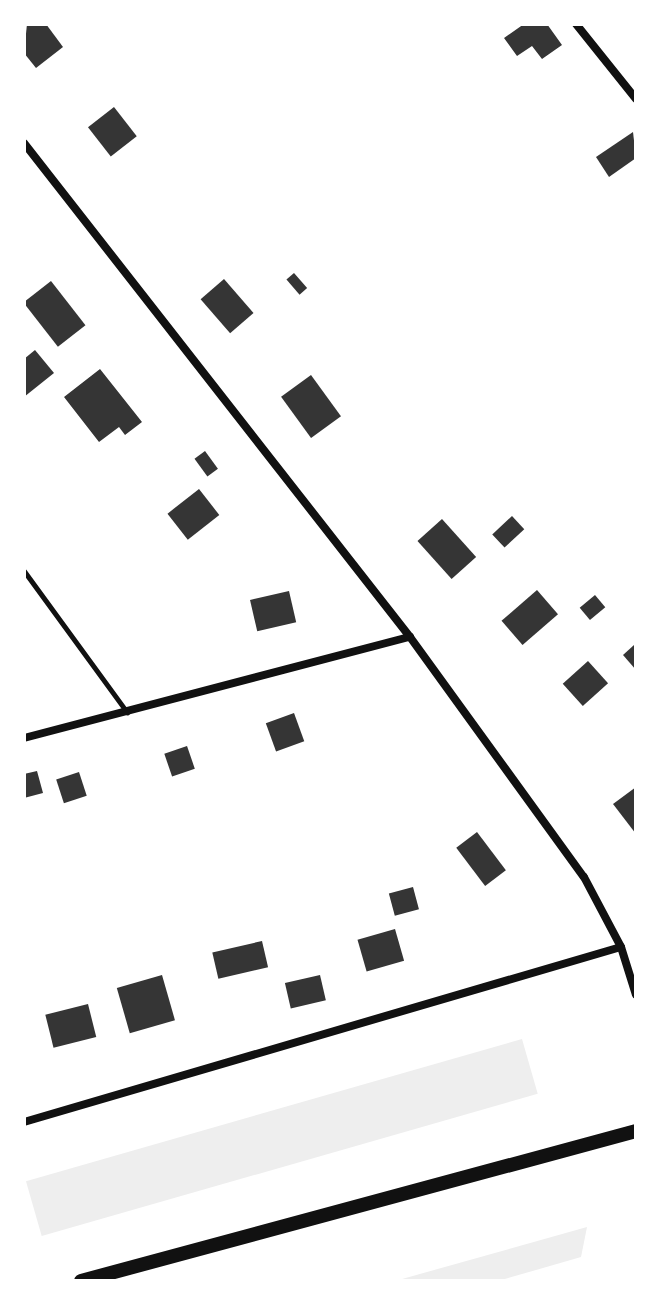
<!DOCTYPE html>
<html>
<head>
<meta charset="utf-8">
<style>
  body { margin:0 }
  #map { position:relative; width:660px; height:1305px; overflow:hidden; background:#fff; font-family:"Golos Text",sans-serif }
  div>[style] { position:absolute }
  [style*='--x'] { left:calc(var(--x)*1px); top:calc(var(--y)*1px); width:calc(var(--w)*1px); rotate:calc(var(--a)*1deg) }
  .green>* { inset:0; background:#eee; transform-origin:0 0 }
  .building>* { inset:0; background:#353535; transform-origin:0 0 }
  .service>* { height:5px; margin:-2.5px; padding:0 2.5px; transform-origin:2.5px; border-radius:2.5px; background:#111 }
  .minor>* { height:8px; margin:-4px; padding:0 4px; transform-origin:4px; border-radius:4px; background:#111 }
  .secondary>* { height:14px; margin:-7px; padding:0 7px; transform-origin:7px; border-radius:7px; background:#111 }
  span { translate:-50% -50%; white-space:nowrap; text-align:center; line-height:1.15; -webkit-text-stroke:6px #fff; paint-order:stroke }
  .frame { position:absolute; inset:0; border:26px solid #fff; pointer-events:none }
</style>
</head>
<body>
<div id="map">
  <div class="green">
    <i style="left:522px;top:1039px;width:57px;height:516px;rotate:74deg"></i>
    <i style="clip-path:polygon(587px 1227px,581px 1257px,498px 1281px,395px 1281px)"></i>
  </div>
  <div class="building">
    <i style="clip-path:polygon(27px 24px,46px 24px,63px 47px,36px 68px,24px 53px)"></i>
    <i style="clip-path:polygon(524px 24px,547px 24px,562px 45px,542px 59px,532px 46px,517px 56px,504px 38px)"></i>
    <i style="left:114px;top:107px;width:37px;height:33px;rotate:52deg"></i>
    <i style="clip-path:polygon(633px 132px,636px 158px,609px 177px,596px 157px)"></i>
    <i style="left:294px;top:273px;width:20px;height:10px;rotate:49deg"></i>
    <i style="left:224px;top:279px;width:45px;height:31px;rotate:49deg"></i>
    <i style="left:51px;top:281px;width:56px;height:35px;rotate:52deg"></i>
    <i style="clip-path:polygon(35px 350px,54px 373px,24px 397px,24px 359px)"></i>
    <i style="clip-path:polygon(100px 369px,142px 422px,125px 435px,119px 427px,99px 442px,64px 397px)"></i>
    <i style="left:311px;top:375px;width:51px;height:37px;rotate:54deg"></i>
    <i style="left:205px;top:451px;width:22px;height:13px;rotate:54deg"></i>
    <i style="left:199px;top:489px;width:33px;height:40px;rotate:52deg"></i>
    <i style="left:512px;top:516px;width:18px;height:27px;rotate:47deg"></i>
    <i style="left:442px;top:519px;width:51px;height:33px;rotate:48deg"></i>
    <i style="left:537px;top:590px;width:32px;height:47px;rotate:49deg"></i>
    <i style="left:289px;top:591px;width:32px;height:40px;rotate:77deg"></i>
    <i style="left:595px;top:595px;width:16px;height:20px;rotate:50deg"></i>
    <i style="clip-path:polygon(634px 645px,636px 648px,636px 670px,623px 655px)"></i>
    <i style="left:588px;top:661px;width:30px;height:34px;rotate:48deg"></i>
    <i style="left:294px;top:713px;width:30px;height:30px;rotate:70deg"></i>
    <i style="left:187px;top:746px;width:24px;height:24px;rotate:71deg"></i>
    <i style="clip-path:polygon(37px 771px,43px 793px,24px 798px,24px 774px)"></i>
    <i style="left:79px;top:772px;width:25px;height:24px;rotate:72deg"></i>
    <i style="clip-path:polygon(636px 787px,636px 834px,613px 804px)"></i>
    <i style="left:477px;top:832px;width:48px;height:26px;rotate:53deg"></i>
    <i style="left:413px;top:887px;width:23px;height:25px;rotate:75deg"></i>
    <i style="left:395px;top:929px;width:33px;height:39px;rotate:74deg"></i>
    <i style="left:262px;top:941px;width:27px;height:51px;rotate:77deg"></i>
    <i style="left:162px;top:975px;width:47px;height:47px;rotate:74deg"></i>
    <i style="left:320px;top:975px;width:26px;height:36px;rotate:77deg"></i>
    <i style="left:88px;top:1004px;width:34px;height:44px;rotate:76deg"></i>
  </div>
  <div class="service">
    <i style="--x:24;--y:571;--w:175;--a:53.9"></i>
  </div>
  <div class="minor">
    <i style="--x:576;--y:24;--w:96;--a:51.3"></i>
    <i style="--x:24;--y:143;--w:627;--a:52"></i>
    <i style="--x:410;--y:637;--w:296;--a:54.1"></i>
    <i style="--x:584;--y:877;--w:79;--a:62.1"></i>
    <i style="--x:621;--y:947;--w:50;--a:72.6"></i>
    <i style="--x:24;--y:738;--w:399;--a:-14.7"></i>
    <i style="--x:24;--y:1122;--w:622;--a:-16.34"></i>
  </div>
  <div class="secondary">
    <i style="--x:81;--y:1281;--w:575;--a:-15.12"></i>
  </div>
  <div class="frame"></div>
</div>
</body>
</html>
